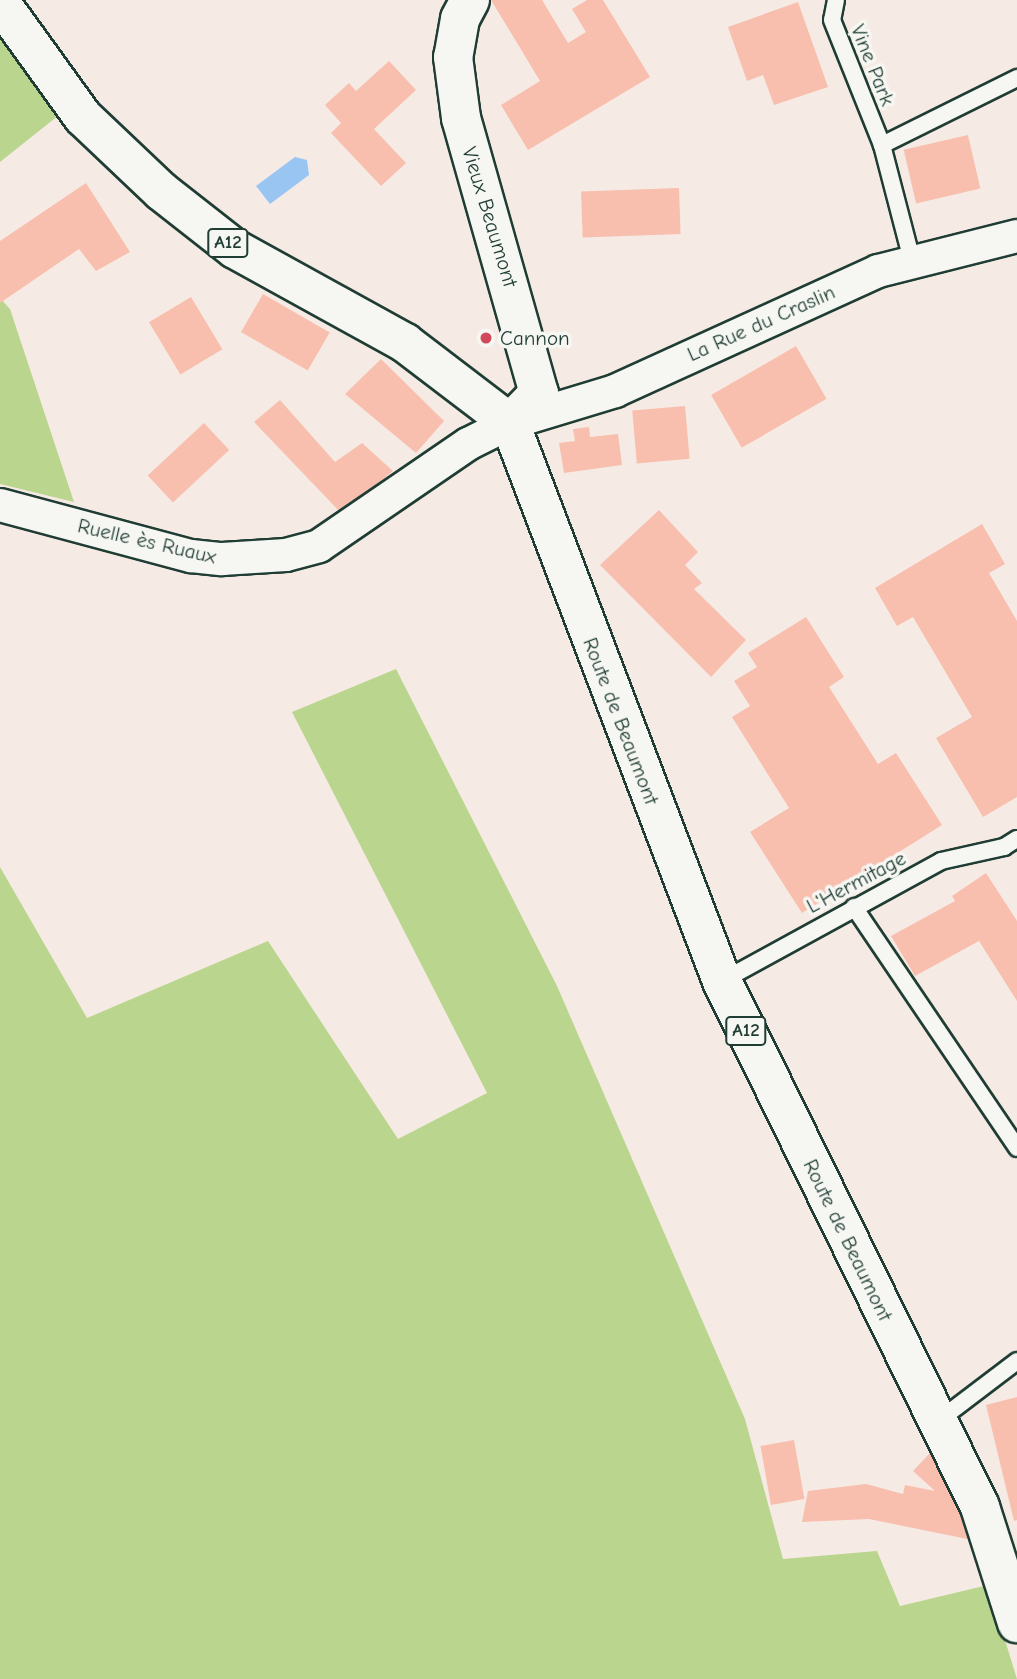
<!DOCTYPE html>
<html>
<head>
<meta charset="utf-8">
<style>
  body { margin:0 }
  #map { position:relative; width:1017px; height:1679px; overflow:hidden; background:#f6ebe4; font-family:"Comic Neue",sans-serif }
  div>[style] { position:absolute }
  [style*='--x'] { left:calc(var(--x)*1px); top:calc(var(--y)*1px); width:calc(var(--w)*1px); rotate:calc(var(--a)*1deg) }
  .green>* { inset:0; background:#bad58d }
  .water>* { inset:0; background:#99c5f3 }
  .building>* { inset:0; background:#f8bfae; transform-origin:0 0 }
  .roads { filter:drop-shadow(2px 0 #1f3d34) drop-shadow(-2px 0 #1f3d34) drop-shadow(0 2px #1f3d34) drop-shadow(0 -2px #1f3d34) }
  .lane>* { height:16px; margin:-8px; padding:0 8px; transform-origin:8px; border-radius:8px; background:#f6f6f2 }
  .street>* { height:32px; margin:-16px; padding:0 16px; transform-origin:16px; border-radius:16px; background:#f6f6f2 }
  .secondary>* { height:38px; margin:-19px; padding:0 19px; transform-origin:19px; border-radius:19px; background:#f6f6f2 }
  .primary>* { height:38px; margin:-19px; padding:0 19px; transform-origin:19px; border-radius:19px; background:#f6f6f2 }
  .dots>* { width:19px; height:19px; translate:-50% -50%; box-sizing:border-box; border:4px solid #f6f6f2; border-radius:50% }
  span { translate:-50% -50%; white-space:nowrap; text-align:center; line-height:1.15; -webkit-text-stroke:7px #f6f6f2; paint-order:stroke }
  .shield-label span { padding:2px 5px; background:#f6f6f2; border:2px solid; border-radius:5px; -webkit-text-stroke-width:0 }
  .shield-label { font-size:19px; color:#1f3d34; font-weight:700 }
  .street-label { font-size:21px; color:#1f3d34 }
  .poi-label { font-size:21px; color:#1f3d34 }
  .left { translate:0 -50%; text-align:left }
</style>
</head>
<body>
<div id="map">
  <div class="green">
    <i style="clip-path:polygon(0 23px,59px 115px,0 162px)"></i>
    <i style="clip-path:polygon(0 298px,10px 309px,74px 502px,0 484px)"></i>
    <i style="clip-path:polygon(396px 669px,557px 986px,745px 1419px,783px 1559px,877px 1551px,900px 1606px,988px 1585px,1017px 1679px,0 1679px,0 867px,87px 1018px,268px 941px,398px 1139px,487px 1093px,292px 712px)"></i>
  </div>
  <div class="water">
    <i style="clip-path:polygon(295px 157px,307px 160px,309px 175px,270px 204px,256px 186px)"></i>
  </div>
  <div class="building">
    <i style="clip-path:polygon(491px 0,542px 0,568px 43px,586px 32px,572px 9px,587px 0,603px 0,650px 77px,528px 150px,501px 105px,540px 81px)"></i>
    <i style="clip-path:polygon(798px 2px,828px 87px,774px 105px,763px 75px,747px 81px,728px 27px)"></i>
    <i style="clip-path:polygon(389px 61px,416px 90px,374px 129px,406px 163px,381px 186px,331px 133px,341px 123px,325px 105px,349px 83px,356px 91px)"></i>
    <i style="left:968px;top:135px;width:55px;height:66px;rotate:77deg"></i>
    <i style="clip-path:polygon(86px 183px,130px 252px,96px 271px,79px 249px,0 303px,0 241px)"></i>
    <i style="left:679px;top:188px;width:46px;height:98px;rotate:88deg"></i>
    <i style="left:263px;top:294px;width:77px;height:44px;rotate:30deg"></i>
    <i style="left:191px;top:297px;width:61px;height:49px;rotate:59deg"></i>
    <i style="left:796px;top:346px;width:61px;height:98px;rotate:60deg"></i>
    <i style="clip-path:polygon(381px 359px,444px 421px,416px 453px,345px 394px)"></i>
    <i style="clip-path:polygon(280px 400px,335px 462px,362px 443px,393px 471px,341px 513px,254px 422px)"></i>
    <i style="left:685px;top:406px;width:53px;height:53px;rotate:85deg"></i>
    <i style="left:204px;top:423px;width:37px;height:77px;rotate:47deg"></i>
    <i style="clip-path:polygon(589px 427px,590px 437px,618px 434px,622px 465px,564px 473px,559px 443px,575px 441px,573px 429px)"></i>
    <i style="clip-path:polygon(659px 510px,698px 552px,685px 565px,702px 583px,694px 589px,746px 640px,711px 677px,600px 565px)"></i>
    <i style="clip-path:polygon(982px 524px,1005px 564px,989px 573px,1017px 621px,1017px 797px,983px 817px,936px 738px,972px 717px,913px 617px,897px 626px,875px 588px)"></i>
    <i style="clip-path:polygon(806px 617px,844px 677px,829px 687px,878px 764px,896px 753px,942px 825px,802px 913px,750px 832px,789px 808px,732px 717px,750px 706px,734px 681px,757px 667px,748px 653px)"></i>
    <i style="clip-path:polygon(986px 873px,1017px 921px,1017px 1001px,979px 941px,915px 976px,891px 936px,955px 901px,952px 896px)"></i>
    <i style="clip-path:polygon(1017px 1397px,1017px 1520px,1014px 1521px,986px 1405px)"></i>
    <i style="left:794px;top:1440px;width:60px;height:34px;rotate:80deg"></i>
    <i style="clip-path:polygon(930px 1453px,965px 1485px,977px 1541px,869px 1519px,802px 1522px,808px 1491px,866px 1484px,903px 1494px,905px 1485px,935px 1491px,913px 1471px)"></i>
  </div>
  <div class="roads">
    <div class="lane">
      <i style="--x:836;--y:0;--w:20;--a:101"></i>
      <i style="--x:832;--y:20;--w:135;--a:68.2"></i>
      <i style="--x:882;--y:145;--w:119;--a:75.4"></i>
      <i style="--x:882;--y:145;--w:151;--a:-26.4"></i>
      <i style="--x:854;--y:907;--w:291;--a:55.9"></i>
      <i style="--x:722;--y:981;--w:250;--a:-28.7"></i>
      <i style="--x:941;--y:861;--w:65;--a:-12.5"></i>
      <i style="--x:1004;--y:847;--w:15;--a:-32"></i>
      <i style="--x:938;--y:1421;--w:99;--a:-37.2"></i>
    </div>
    <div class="street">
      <i style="--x:0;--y:505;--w:198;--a:15"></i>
      <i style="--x:191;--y:556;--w:31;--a:6"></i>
      <i style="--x:222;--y:559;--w:64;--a:-3.6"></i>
      <i style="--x:286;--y:555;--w:34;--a:-15"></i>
      <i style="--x:319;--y:546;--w:181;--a:-34.4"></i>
      <i style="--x:468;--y:444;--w:47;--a:-26.6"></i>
      <i style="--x:510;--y:423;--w:110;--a:-16.9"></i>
      <i style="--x:615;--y:391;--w:289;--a:-24.5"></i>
      <i style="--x:878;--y:271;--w:143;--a:-14.1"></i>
    </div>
    <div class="secondary">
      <i style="--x:470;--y:0;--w:21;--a:118"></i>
      <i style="--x:460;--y:19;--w:39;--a:100"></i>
      <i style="--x:453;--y:57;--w:62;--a:82.5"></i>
      <i style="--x:461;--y:118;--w:286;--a:74.2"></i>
      <i style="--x:539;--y:393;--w:42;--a:134"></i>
    </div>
    <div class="primary">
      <i style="--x:0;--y:2;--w:142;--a:54.2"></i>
      <i style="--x:83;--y:117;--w:108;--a:43.5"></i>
      <i style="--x:161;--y:191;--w:94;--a:38.1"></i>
      <i style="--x:235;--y:249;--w:194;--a:28.9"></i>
      <i style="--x:405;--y:343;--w:132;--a:37.3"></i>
      <i style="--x:510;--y:423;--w:597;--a:69.2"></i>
      <i style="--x:722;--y:981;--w:586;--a:63.87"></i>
      <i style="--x:980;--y:1507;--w:122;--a:72.3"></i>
    </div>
  </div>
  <div class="dots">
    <i style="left:486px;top:338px;background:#d1495b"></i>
  </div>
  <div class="shield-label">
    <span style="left:228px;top:243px">A12</span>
    <span style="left:746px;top:1031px">A12</span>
  </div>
  <div class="street-label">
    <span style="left:873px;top:65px;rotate:68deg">Vine Park</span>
    <span style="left:490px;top:217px;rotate:73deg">Vieux Beaumont</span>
    <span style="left:761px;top:323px;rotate:-24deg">La Rue du Craslin</span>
    <span style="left:147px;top:541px;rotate:13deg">Ruelle ès Ruaux</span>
    <span style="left:621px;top:721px;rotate:69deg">Route de Beaumont</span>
    <span style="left:856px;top:882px;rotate:-28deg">L'Hermitage</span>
    <span style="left:848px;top:1240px;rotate:64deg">Route de Beaumont</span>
  </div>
  <div class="poi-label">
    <span class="left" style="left:500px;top:338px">Cannon</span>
  </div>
</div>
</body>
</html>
